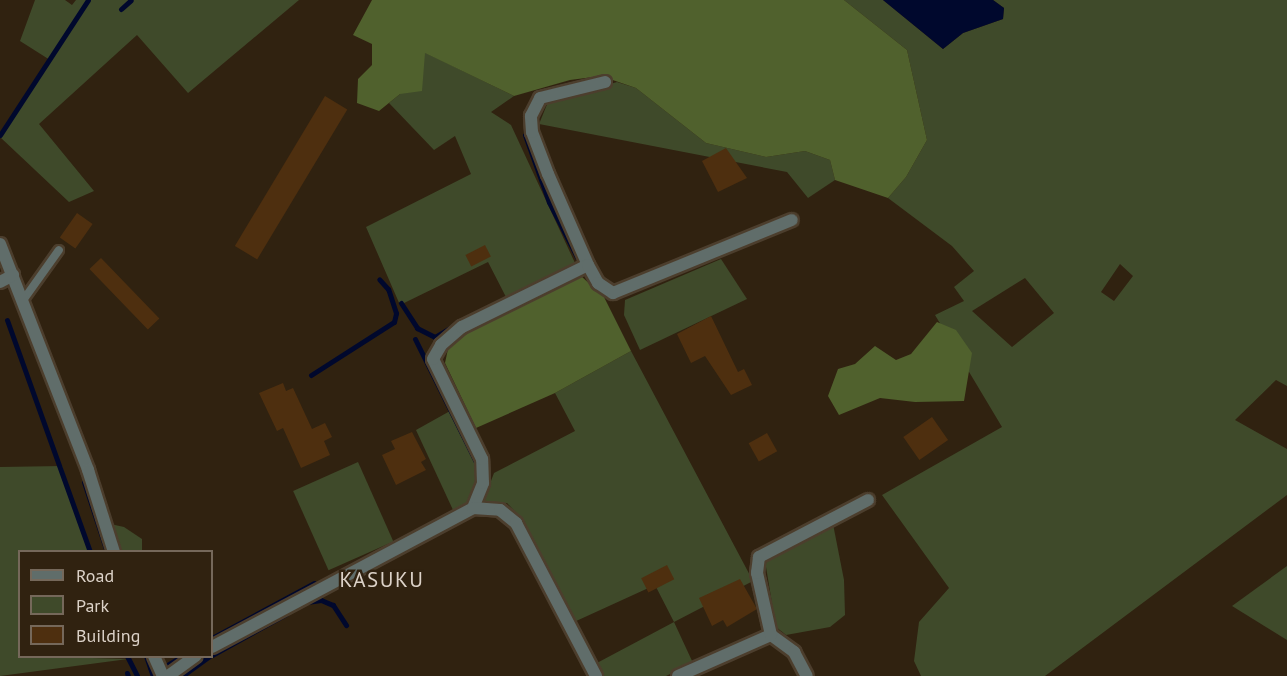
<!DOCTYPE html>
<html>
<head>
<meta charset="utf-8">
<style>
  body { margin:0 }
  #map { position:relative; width:1287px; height:676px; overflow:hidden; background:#302210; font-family:"PT Sans",sans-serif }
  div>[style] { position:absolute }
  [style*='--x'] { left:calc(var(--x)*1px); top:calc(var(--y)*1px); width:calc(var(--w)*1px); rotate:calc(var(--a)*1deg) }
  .green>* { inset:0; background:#3f4a2a; transform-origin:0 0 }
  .forest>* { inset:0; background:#50612d }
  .water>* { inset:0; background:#00082d }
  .stream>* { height:5px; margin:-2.5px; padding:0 2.5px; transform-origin:2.5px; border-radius:2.5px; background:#00082d }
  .building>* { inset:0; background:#4e2f0f; transform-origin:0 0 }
  .roads { filter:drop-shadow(2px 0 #4c3e2d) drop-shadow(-2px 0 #4c3e2d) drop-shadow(0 2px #4c3e2d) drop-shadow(0 -2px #4c3e2d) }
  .lane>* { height:8px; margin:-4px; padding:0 4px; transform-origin:4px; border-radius:4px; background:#606d6a }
  .street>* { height:12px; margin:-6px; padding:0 6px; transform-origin:6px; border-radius:6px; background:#606d6a }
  span { translate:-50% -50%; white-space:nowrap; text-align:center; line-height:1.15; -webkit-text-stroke:5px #302210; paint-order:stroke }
  .quarter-label { font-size:21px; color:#dcd2c8; letter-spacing:1.5px }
  .legend { position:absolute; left:18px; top:550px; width:195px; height:108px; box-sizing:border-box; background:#302210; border:2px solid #75685a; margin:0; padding:8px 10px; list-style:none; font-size:18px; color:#dcd2c8 }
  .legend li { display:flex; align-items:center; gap:12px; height:30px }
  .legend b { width:30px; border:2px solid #75685a }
</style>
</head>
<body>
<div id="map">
  <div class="green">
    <i style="clip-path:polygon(35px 0,65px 0,72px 5px,76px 0,299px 0,188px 93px,137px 35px,39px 124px,94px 191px,69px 202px,0 137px,50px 60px,20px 41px)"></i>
    <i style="clip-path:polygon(evenodd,844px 0,883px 0,943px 49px,963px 33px,1003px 19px,1004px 8px,993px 0,1287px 0,1287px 386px,1276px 380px,1235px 420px,1287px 449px,1287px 495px,1045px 676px,921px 676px,914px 661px,919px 622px,949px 588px,882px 495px,1002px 427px,935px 315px,964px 301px,954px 287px,974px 271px,952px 246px,888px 198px,906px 177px,927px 140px,907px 50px,844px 0,1120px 264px,1133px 276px,1114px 301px,1101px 292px,1120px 264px,844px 0,1025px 278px,1054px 313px,1012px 347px,972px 311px,1025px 278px)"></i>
    <i style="clip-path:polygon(424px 52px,514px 96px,491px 112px,511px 125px,575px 263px,506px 297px,488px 262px,400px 305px,366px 227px,471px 174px,455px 136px,434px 150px,389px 103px,400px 94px)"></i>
    <i style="clip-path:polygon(617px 82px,636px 88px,706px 143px,766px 157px,805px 151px,830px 160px,835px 180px,808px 198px,787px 172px,539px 124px,548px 102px)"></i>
    <i style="clip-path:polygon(721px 259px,747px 299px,640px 350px,624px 315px,625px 300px)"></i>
    <i style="clip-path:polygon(631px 351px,753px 581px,674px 622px,693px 663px,666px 676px,601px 676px,595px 664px,674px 622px,655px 585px,574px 622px,523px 520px,507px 503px,483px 502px,494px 473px,575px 431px,555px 393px)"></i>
    <i style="clip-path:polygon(450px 411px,478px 467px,477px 486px,468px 502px,453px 510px,416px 430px)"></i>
    <i style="left:358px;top:462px;width:87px;height:71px;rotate:66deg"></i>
    <i style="clip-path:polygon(62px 466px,90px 551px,20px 552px,20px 656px,128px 659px,0 676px,0 467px)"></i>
    <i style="clip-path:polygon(97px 521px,124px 527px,142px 539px,142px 551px,107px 551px)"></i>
    <i style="clip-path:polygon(833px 524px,844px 580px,845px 615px,830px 627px,786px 635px,776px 627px,765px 561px)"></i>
    <i style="clip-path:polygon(1287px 566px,1287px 640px,1232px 606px)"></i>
  </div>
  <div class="forest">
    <i style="clip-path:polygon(372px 0,844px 0,907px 50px,927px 140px,906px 177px,888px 198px,835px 180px,830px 160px,805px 151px,766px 157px,706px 143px,636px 88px,601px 76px,570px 80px,514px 96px,425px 53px,422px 91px,400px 94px,379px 111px,357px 103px,358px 79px,372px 65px,372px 44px,353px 35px)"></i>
    <i style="clip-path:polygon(581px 276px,604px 297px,631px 351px,555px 393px,476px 428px,445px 363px,448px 349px,469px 332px)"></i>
    <i style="clip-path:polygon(937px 322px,956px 330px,972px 353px,964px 401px,915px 402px,880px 398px,839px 415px,828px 396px,838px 369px,855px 364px,875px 346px,896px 360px,911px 354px)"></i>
  </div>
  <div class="water">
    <i style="clip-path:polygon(883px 0,993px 0,1004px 8px,1003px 19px,963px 33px,943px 49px)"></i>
  </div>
  <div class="stream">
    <i style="--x:121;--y:9;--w:13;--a:-42"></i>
    <i style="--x:0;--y:135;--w:161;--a:-56.9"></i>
    <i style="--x:525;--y:135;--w:71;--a:70.3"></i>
    <i style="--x:549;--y:202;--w:62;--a:63"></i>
    <i style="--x:401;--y:303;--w:30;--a:57"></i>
    <i style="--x:417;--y:328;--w:20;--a:27"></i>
    <i style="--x:435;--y:337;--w:41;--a:-31"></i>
    <i style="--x:7;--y:320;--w:246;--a:70.3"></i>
    <i style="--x:415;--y:339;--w:137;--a:63.6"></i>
    <i style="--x:311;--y:375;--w:98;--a:-32.6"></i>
    <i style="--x:394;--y:322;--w:9;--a:-77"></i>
    <i style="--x:396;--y:313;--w:25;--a:-108"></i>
    <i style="--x:388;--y:289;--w:13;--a:-132"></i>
    <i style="--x:84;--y:482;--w:74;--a:71.8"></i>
    <i style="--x:307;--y:602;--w:14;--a:-8"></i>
    <i style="--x:321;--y:600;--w:13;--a:23"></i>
    <i style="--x:333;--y:605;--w:24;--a:57"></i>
    <i style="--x:212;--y:638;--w:116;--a:-28.3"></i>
    <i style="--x:212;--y:655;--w:85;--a:-29"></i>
    <i style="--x:127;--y:656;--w:22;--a:63"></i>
    <i style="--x:146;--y:656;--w:21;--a:71"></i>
    <i style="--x:150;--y:667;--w:14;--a:0"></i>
    <i style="--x:164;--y:667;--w:21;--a:-31"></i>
    <i style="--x:127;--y:673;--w:3;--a:72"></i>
    <i style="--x:182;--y:676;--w:34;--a:-36"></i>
  </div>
  <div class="building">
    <i style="left:325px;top:96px;width:26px;height:175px;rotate:31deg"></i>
    <i style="clip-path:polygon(726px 148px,747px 178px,718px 192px,702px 161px)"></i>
    <i style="left:77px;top:213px;width:19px;height:30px;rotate:35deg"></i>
    <i style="left:485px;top:245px;width:13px;height:22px;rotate:63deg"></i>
    <i style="left:101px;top:258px;width:84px;height:16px;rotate:46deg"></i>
    <i style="clip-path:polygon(711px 316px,738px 372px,744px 369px,752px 385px,731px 395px,705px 356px,691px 363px,677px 334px)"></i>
    <i style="clip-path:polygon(283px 383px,286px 391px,293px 388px,312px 429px,325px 423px,332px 437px,324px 441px,330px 455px,301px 468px,283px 428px,277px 431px,259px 393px)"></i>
    <i style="left:932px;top:417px;width:28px;height:35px;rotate:55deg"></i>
    <i style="clip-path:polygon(412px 432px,426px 459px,421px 462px,426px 470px,396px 485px,382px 455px,395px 449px,391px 441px)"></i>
    <i style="left:767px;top:433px;width:21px;height:21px;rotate:61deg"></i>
    <i style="left:667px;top:565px;width:16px;height:29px;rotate:63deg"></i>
    <i style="clip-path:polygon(740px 579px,757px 609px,727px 627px,723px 620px,712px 626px,699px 598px)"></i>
  </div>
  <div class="roads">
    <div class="lane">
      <i style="--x:24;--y:299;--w:60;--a:-54.5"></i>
    </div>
    <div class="street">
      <i style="--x:0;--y:244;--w:243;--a:68.7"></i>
      <i style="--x:88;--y:470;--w:86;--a:72.4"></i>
      <i style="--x:588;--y:265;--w:99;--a:-113.7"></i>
      <i style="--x:548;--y:174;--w:45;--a:-110.9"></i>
      <i style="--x:532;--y:132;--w:16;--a:-94"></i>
      <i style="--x:531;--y:116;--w:20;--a:-63"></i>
      <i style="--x:540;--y:98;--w:67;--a:-13.8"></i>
      <i style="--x:0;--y:282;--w:15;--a:-28"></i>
      <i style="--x:473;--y:508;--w:27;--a:-68"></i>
      <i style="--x:483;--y:483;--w:24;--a:-92"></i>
      <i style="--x:482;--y:459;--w:111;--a:-116.1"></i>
      <i style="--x:433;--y:359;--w:16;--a:-60"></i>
      <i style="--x:441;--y:345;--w:28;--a:-41"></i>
      <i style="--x:462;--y:327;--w:140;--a:-26.2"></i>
      <i style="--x:588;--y:265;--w:21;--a:61"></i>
      <i style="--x:598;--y:283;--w:18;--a:34"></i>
      <i style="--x:613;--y:293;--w:193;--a:-22.2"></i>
      <i style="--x:771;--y:635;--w:29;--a:36"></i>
      <i style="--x:794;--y:652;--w:27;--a:62"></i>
      <i style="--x:212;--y:647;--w:296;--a:-28"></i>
      <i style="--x:473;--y:508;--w:27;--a:4"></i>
      <i style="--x:500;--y:510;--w:21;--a:39"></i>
      <i style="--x:516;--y:523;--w:173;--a:62.4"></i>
      <i style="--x:154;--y:656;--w:22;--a:66"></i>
      <i style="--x:168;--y:676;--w:34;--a:-36"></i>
      <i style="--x:678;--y:676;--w:102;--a:-23.8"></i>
      <i style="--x:771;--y:635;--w:64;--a:-102.7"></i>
      <i style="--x:757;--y:573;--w:16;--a:-83"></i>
      <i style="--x:759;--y:557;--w:123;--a:-27.6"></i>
    </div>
  </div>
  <div class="quarter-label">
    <span style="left:382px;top:580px">KASUKU</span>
  </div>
  <ul class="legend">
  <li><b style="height:8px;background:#606d6a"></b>Road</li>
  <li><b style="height:16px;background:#3f4a2a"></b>Park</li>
  <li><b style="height:16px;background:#4e2f0f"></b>Building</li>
  </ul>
</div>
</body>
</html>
